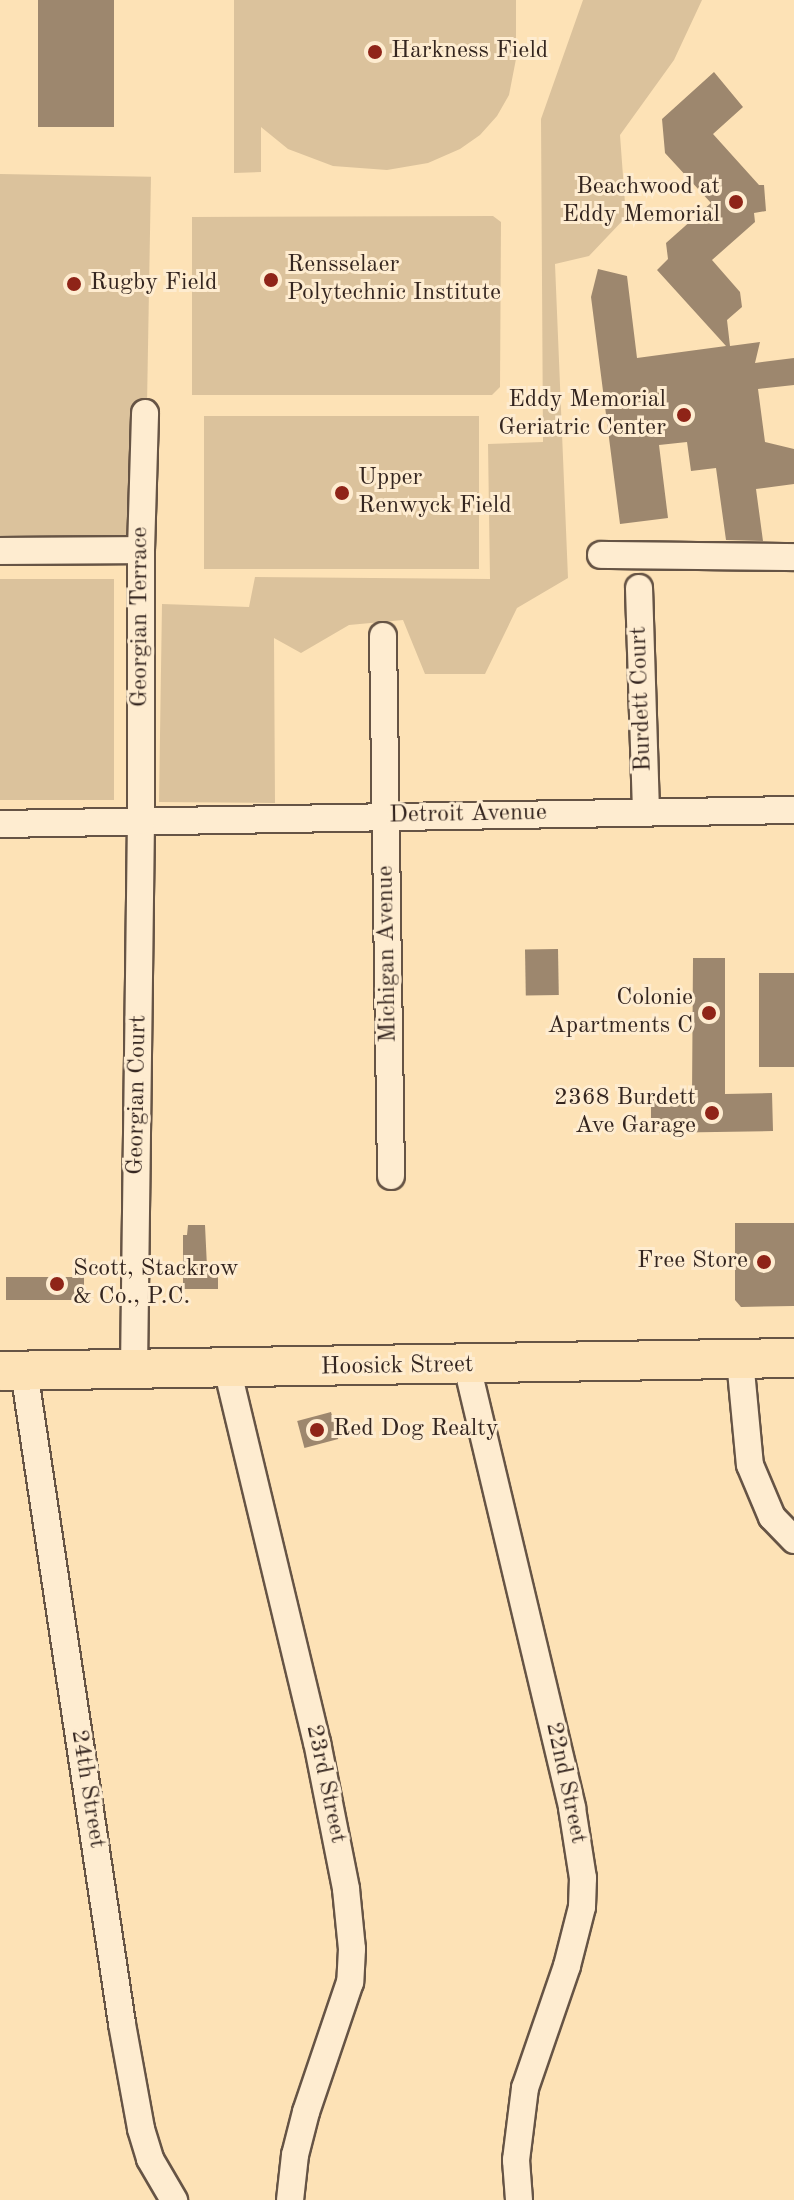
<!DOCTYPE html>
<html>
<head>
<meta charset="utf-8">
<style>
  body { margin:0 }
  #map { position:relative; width:794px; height:2200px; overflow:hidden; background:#fde2b6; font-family:"Old Standard TT",serif }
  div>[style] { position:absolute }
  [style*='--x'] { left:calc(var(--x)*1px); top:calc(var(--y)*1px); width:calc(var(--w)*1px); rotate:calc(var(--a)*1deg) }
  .green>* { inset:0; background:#dbc29c; transform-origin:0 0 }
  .building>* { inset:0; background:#9d876e; transform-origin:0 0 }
  .roads { filter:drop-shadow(2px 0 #665445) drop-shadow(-2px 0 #665445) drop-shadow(0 2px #665445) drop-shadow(0 -2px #665445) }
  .minor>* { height:26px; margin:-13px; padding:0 13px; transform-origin:13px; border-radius:13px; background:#feecd0 }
  .highway>* { height:38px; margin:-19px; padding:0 19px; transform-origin:19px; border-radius:19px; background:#fde2b6 }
  .dots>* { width:22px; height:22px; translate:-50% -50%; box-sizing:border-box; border:4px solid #feecd0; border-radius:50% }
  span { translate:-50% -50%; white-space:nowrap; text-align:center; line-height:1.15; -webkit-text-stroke:6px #feecd0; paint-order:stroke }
  .poi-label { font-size:24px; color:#34251f }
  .left { translate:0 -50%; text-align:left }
  .right { translate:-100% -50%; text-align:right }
  .street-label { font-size:24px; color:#34251f }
</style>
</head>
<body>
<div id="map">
  <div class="green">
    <i style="clip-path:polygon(234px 0,516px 0,516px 59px,509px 95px,497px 116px,480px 135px,460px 149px,428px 163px,387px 170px,333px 166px,288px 149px,261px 127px,261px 172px,234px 173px)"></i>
    <i style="clip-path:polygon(583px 0,702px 0,674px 60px,620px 135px,626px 217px,589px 256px,555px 264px,568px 578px,517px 608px,485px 674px,425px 674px,403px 620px,349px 625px,301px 653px,274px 638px,275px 803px,159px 802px,162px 604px,249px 607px,255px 577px,490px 579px,488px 444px,543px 442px,541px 119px)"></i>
    <i style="left:0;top:174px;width:151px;height:377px;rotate:1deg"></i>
    <i style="clip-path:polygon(493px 216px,501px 222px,500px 387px,492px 395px,192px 395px,192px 217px)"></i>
    <i style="left:479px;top:416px;width:153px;height:275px;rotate:90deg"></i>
    <i style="left:0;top:579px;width:114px;height:221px"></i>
  </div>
  <div class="building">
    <i style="left:38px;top:0;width:76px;height:127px"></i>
    <i style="clip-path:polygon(714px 72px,743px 107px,713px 134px,759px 185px,764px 185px,766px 211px,754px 213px,755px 222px,712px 260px,740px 292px,742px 307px,727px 320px,730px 346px,760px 342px,755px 363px,794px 358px,794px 385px,758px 389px,765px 442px,794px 449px,794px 484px,756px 489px,763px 541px,726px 540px,716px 468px,691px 471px,687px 442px,659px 445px,668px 518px,620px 524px,591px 297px,598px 269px,627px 276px,637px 358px,726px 346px,657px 270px,668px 259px,666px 243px,711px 203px,665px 153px,662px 119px)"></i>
    <i style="left:558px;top:949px;width:46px;height:33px;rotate:89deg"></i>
    <i style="clip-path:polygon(693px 958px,725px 958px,725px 1094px,772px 1093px,773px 1131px,651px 1133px,651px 1095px,692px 1095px)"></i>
    <i style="left:759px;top:973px;width:35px;height:94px"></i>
    <i style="clip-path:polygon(735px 1223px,794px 1223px,794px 1306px,741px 1307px,735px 1300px)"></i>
    <i style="clip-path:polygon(188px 1225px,205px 1225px,207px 1267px,218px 1267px,218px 1289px,183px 1289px,183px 1235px,187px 1235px)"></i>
    <i style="left:6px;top:1277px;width:78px;height:23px"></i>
    <i style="left:331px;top:1412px;width:28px;height:35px;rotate:75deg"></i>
  </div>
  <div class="roads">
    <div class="minor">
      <i style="--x:0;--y:551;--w:141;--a:-0.4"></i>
      <i style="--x:601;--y:555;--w:193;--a:0.6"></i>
      <i style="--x:639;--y:588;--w:222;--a:88.2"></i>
      <i style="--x:383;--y:636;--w:540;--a:89.15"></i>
      <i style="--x:0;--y:824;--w:794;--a:-1.01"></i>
      <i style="--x:740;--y:1360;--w:105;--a:84.6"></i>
      <i style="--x:750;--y:1465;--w:56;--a:67.1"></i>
      <i style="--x:772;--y:1517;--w:32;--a:46"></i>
      <i style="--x:467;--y:1366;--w:454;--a:76.6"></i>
      <i style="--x:572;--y:1808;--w:71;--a:81.1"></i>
      <i style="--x:583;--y:1878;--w:29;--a:92"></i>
      <i style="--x:582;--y:1907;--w:61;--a:104.3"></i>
      <i style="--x:567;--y:1966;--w:129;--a:109"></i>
      <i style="--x:525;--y:2088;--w:73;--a:97.1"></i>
      <i style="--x:516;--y:2160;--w:40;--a:85.7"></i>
      <i style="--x:227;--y:1368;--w:385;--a:76.5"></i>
      <i style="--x:317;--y:1742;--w:150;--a:78.8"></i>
      <i style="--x:346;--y:1889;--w:60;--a:84.3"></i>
      <i style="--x:352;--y:1949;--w:33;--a:93"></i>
      <i style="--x:350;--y:1982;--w:137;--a:108.7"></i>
      <i style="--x:306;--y:2112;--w:44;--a:104.3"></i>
      <i style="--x:295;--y:2155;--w:45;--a:96.3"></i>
      <i style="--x:134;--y:1369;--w:548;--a:-89.27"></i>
      <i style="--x:141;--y:821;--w:271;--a:-90"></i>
      <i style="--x:141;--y:550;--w:137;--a:-88.3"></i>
      <i style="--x:24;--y:1371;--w:660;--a:81.46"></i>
      <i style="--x:122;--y:2024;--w:107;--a:79.7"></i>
      <i style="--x:141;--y:2129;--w:31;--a:73"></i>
      <i style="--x:150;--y:2159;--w:48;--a:59.7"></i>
    </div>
    <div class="highway">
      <i style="--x:0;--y:1371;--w:794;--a:-0.94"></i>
    </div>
  </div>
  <div class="dots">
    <i style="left:375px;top:52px;background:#8f2418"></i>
    <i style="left:736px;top:202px;background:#8f2418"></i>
    <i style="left:271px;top:280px;background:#8f2418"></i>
    <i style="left:74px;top:284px;background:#8f2418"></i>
    <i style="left:684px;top:415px;background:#8f2418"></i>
    <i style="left:342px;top:493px;background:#8f2418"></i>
    <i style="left:709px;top:1013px;background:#8f2418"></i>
    <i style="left:712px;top:1113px;background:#8f2418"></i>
    <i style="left:764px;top:1262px;background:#8f2418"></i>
    <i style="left:57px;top:1284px;background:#8f2418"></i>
    <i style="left:317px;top:1430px;background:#8f2418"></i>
  </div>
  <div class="poi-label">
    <span class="left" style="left:391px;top:52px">Harkness Field</span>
    <span class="right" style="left:720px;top:202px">Beachwood at<br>Eddy Memorial</span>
    <span class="left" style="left:287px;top:280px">Rensselaer<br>Polytechnic Institute</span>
    <span class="left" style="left:90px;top:284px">Rugby Field</span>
    <span class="right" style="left:666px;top:415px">Eddy Memorial<br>Geriatric Center</span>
    <span class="left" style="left:358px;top:493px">Upper<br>Renwyck Field</span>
    <span class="right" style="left:693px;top:1013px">Colonie<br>Apartments C</span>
    <span class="right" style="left:696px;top:1113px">2368 Burdett<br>Ave Garage</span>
    <span class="right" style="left:748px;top:1262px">Free Store</span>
    <span class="left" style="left:73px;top:1284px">Scott, Stackrow<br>&amp; Co., P.C.</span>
    <span class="left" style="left:333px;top:1430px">Red Dog Realty</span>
  </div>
  <div class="street-label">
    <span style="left:141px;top:617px;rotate:-90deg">Georgian Terrace</span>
    <span style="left:642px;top:699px;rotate:-92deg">Burdett Court</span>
    <span style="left:468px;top:815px;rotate:-1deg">Detroit Avenue</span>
    <span style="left:388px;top:954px;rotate:-91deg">Michigan Avenue</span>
    <span style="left:138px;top:1095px;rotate:-89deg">Georgian Court</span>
    <span style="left:397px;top:1367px;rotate:-1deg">Hoosick Street</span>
    <span style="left:565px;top:1783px;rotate:78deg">22nd Street</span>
    <span style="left:325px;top:1784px;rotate:78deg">23rd Street</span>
    <span style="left:87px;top:1789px;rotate:81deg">24th Street</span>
  </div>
</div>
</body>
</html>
